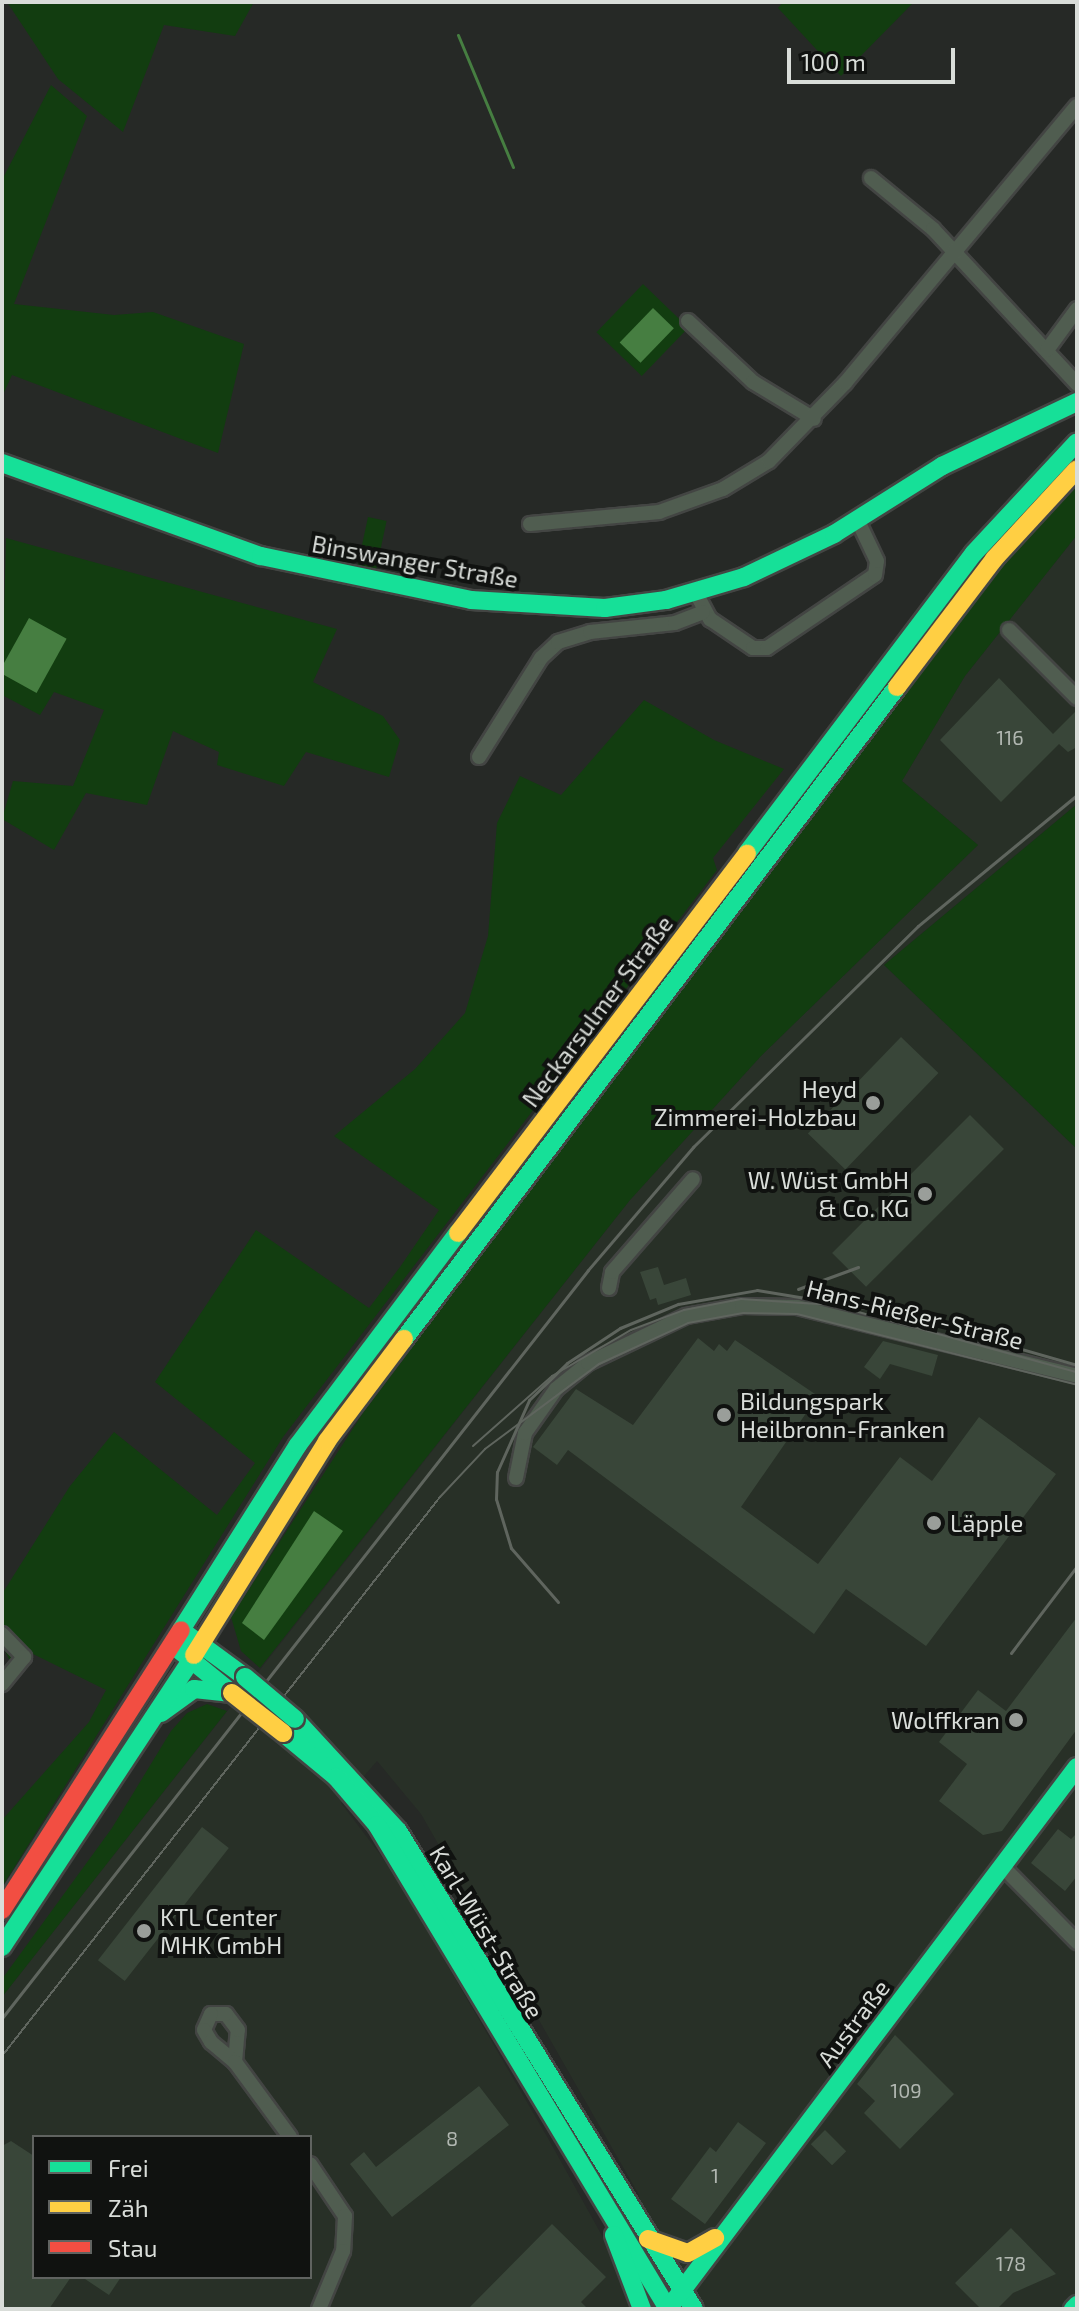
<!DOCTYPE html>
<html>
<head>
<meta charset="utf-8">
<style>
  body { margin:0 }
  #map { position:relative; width:1079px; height:2311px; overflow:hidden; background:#262926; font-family:"Exo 2",sans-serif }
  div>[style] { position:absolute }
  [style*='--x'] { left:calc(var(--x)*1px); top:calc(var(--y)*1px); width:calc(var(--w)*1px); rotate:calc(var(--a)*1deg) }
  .built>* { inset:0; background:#283027 }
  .green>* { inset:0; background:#123d10; transform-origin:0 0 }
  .water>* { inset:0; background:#467e41; transform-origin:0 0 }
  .stream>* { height:3px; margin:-1.5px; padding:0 1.5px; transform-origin:1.5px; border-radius:1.5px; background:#467e41 }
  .building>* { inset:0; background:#394639; transform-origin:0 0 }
  .roads { filter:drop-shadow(2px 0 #434543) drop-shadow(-2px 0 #434543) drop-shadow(0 2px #434543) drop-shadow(0 -2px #434543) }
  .street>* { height:14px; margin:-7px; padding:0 7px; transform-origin:7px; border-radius:7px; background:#505d50 }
  .fast>* { height:18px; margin:-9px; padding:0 9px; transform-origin:9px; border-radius:9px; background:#16e098 }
  .slow>* { height:18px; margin:-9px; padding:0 9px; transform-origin:9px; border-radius:9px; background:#ffcf43 }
  .jam>* { height:18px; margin:-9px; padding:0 9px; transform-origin:9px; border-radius:9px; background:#f24e42 }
  .tram>* { height:2px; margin:-1px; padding:0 1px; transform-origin:1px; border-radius:1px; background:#5f655e }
  .rail>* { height:3px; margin:-1.5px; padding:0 1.5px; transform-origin:1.5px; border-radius:1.5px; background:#5f655e }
  .bridges { filter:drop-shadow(2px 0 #434543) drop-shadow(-2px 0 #434543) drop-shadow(0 2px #434543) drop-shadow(0 -2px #434543) }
  .fast-bridge>* { height:18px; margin:-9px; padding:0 9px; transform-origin:9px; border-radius:9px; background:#16e098 }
  .slow-bridge>* { height:18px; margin:-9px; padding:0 9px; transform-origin:9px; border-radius:9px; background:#ffcf43 }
  .dots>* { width:22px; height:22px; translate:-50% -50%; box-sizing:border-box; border:4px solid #101210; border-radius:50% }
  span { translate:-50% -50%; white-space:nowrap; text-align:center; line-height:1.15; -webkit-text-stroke:8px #101210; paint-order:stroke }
  .number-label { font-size:20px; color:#b1b7b1 }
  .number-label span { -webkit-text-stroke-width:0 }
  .street-label { font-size:24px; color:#d9ddd9 }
  .poi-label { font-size:24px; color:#d9ddd9 }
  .right { translate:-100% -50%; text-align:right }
  .left { translate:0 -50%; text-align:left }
  .frame { position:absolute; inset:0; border:4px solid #d9ddd9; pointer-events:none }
  .legend { position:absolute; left:32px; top:2135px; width:280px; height:144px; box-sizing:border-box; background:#101210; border:2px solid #606360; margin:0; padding:10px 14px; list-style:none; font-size:24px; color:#d9ddd9 }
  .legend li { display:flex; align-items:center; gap:16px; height:40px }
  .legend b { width:40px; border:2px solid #606360 }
  .scale { position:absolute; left:787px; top:48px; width:168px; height:36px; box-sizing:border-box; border:4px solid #d9ddd9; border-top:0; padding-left:10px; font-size:24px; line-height:28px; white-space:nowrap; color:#d9ddd9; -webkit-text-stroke:6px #101210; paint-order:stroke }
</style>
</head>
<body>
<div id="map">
  <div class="built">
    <i style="clip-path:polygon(evenodd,1077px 535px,1077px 804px,884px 965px,1077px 1149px,1077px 2309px,685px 2309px,624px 2220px,639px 2195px,421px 1814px,377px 1761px,341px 1803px,392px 1870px,549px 2140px,621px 2270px,630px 2309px,2px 2309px,2px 1997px,630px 1200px,761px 1056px,978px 845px,902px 781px,965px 676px,1077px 535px,34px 2137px,310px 2137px,310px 2277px,34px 2277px,34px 2137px)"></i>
  </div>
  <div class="green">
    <i style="clip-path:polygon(7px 2px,254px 2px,235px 36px,164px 25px,123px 132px,58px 79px)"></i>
    <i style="clip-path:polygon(783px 2px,914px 2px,841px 76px,778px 8px)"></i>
    <i style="clip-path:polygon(51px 85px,87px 116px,14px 304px,114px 315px,153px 312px,244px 344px,218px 453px,12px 375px,2px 397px,2px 180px)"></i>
    <i style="left:643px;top:284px;width:63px;height:67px;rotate:44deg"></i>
    <i style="clip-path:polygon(1077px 485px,1077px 535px,965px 676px,902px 781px,978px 845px,761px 1056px,630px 1200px,260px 1668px,241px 1651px,231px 1617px,363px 1413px,1012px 550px)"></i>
    <i style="left:368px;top:517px;width:19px;height:54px;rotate:12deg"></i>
    <i style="clip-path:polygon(6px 538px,337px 629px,313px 682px,383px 716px,400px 740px,389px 777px,306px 752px,284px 786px,217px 765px,219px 752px,173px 731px,147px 805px,86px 793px,54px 850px,2px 819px,13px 781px,73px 786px,104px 710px,54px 692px,40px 715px,2px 695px)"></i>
    <i style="clip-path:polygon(644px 700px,714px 740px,784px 769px,713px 858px,717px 870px,283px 1437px,2px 1887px,2px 1820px,89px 1722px,106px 1690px,29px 1652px,18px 1666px,10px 1661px,2px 1645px,2px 1594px,70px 1486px,114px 1432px,217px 1515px,255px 1463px,155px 1382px,256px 1230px,369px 1308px,400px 1267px,439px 1210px,334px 1136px,415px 1069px,465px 1013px,488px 936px,497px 823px,520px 776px,561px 795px)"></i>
    <i style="clip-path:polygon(1077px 804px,1077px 1149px,884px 965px)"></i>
    <i style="clip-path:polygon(207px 1704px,227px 1711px,2px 1997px,2px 1979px,112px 1828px,171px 1731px,187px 1713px)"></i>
  </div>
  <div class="water">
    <i style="left:653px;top:308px;width:29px;height:48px;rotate:44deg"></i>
    <i style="left:29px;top:618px;width:43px;height:62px;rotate:29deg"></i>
    <i style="clip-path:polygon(314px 1511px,343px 1531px,264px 1640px,242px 1623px)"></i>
  </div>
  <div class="stream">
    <i style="--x:458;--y:35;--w:143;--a:67.4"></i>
  </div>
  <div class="building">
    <i style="clip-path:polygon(999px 678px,1053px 734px,1077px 710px,1077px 747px,1068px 752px,1059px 744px,1001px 802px,940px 740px)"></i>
    <i style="left:901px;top:1037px;width:52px;height:134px;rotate:44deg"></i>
    <i style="left:970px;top:1115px;width:48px;height:195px;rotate:45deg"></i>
    <i style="clip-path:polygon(658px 1267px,664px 1285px,686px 1278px,691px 1295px,658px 1305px,656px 1298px,650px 1300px,640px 1272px)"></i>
    <i style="clip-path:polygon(698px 1338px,714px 1351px,719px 1344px,727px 1351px,735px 1340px,818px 1396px,741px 1507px,818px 1564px,900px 1457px,932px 1481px,979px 1417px,1056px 1474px,926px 1646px,846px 1589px,814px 1634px,568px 1450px,557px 1465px,533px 1447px,576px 1389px,633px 1425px)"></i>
    <i style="clip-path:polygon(883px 1341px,938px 1355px,932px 1376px,890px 1364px,880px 1379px,864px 1367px)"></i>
    <i style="clip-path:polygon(1077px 1617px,1077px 1729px,1002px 1831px,983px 1835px,939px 1801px,967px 1764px,939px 1742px,978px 1690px,1006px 1711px)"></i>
    <i style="left:202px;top:1827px;width:34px;height:169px;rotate:38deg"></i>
    <i style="clip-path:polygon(1058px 1829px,1071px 1839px,1077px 1833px,1077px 1876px,1065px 1891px,1031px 1863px)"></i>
    <i style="clip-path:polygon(895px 2035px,954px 2094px,900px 2149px,864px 2113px,875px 2101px,857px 2084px)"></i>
    <i style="clip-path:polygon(479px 2086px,509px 2125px,392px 2217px,350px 2164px,364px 2152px,376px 2167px)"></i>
    <i style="clip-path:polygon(738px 2122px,766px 2143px,705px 2224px,671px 2199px,710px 2147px,716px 2152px)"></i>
    <i style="left:825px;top:2130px;width:30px;height:20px;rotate:45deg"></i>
    <i style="clip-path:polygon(11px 2141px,34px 2156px,34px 2277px,71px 2277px,49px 2309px,2px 2309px,2px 2146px)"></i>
    <i style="clip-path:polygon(552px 2224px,606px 2277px,581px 2302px,588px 2309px,468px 2309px)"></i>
    <i style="clip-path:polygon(1011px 2228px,1056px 2274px,1013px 2293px,997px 2309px,981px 2309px,955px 2283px)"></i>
    <i style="clip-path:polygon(82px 2277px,121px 2277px,109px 2295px)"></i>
  </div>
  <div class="roads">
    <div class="street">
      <i style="--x:871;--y:178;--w:80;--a:39.4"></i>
      <i style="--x:933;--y:229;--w:212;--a:47.1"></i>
      <i style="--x:688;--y:321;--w:89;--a:43.2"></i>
      <i style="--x:753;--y:382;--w:71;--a:31.2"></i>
      <i style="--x:1047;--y:350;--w:51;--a:-53.8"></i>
      <i style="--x:530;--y:524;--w:130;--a:-5.3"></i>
      <i style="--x:659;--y:512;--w:68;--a:-19.8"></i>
      <i style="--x:723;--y:489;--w:54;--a:-31.3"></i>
      <i style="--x:769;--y:461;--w:109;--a:-45.7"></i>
      <i style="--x:845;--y:383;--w:361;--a:-50.1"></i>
      <i style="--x:696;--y:593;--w:30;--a:62"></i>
      <i style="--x:710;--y:619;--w:52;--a:34"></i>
      <i style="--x:753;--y:648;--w:14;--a:0"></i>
      <i style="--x:767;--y:648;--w:130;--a:-34.1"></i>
      <i style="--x:875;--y:575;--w:14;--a:-82"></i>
      <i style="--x:877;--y:561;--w:44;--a:-115.4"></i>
      <i style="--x:1009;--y:630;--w:96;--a:45"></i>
      <i style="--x:479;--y:757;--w:117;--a:-57.9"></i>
      <i style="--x:541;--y:658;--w:23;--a:-43"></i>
      <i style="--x:558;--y:642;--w:34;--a:-17"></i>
      <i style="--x:590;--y:632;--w:85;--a:-6"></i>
      <i style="--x:675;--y:623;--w:30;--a:-21"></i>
      <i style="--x:609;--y:1288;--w:16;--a:-79"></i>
      <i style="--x:612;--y:1272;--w:123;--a:-48.9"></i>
      <i style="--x:516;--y:1478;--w:46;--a:-78.7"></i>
      <i style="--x:525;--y:1433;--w:54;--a:-54.8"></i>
      <i style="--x:556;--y:1389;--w:41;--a:-39.1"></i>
      <i style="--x:588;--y:1363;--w:109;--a:-25.6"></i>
      <i style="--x:686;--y:1316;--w:57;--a:-10.1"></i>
      <i style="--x:742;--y:1306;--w:55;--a:1"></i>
      <i style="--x:797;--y:1307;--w:288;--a:13.8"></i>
      <i style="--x:2;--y:1634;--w:32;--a:46"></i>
      <i style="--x:24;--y:1657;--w:35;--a:129"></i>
      <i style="--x:1002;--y:1866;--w:107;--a:45.4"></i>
      <i style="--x:235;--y:2062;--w:32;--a:-85"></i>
      <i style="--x:238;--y:2030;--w:20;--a:-127"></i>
      <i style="--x:226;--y:2014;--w:15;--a:180"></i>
      <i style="--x:211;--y:2014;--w:17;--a:114"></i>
      <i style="--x:204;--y:2030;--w:14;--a:60"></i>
      <i style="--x:211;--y:2042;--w:31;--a:40"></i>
      <i style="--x:235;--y:2062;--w:93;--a:53.7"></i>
      <i style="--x:310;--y:2164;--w:63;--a:56.1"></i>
      <i style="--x:345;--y:2216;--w:35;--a:93"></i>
      <i style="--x:343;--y:2251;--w:63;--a:112.5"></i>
    </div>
    <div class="fast">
      <i style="--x:2;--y:463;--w:275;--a:19.8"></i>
      <i style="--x:261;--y:556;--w:215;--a:11.8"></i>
      <i style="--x:471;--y:600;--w:134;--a:3.4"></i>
      <i style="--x:605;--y:608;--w:62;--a:-7.5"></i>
      <i style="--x:666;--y:600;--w:81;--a:-16.4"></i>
      <i style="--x:744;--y:577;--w:100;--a:-25.5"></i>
      <i style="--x:834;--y:534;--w:128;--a:-32.2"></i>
      <i style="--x:942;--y:466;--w:149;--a:-25.4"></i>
      <i style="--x:747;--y:853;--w:376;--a:-52.9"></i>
      <i style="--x:974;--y:553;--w:151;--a:-47.1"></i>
      <i style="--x:404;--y:1339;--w:817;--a:-52.91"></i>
      <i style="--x:179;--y:1650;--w:68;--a:39.1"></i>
      <i style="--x:245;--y:1677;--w:79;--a:-143.7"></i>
      <i style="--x:181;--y:1630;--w:219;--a:-57.7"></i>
      <i style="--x:298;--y:1445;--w:266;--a:-53"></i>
      <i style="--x:161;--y:1713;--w:41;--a:-36"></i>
      <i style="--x:194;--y:1689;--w:38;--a:6"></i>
      <i style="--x:295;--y:1719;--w:152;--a:47.4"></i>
      <i style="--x:398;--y:1831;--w:562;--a:58.23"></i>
      <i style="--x:283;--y:1733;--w:69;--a:39.7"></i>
      <i style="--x:336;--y:1777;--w:63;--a:49.5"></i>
      <i style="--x:377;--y:1825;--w:565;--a:58.98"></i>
      <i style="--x:2;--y:1947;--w:344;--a:-56.6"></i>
      <i style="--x:614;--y:2235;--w:79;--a:69.3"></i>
      <i style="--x:668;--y:2309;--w:679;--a:-52.96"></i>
      <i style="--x:1073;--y:2309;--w:6;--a:-45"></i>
    </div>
    <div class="slow">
      <i style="--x:897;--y:687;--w:161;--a:-52.8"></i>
      <i style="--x:994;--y:559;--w:122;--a:-47.3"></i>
      <i style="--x:458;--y:1233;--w:477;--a:-52.7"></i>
      <i style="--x:194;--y:1655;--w:252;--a:-58.1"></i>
      <i style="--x:327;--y:1441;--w:128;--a:-53"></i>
      <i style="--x:648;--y:2239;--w:42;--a:19.3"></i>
      <i style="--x:688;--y:2253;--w:31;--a:-29"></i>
    </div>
    <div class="jam">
      <i style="--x:2;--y:1910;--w:332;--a:-57.4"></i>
    </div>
  </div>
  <div class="tram">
    <i style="--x:473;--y:1446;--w:106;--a:-41.5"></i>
    <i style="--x:552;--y:1376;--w:91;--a:-30.2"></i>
    <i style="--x:631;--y:1330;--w:57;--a:-20.7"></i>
    <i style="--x:684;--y:1310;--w:58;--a:-10.9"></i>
    <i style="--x:741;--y:1299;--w:92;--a:3.7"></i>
    <i style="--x:833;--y:1305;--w:253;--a:15.4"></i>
    <i style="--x:2;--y:2056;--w:710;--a:-51.92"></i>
    <i style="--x:440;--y:1497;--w:66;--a:-46.8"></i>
    <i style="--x:485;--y:1449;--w:142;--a:-36.7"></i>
    <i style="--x:599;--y:1364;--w:98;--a:-24.7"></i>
    <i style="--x:688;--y:1323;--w:56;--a:-10.3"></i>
    <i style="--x:743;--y:1313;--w:54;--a:1.1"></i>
    <i style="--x:797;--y:1314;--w:289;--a:14.2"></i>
  </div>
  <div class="rail">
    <i style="--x:798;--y:1289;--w:64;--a:-20.1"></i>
    <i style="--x:558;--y:1602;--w:72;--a:-131"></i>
    <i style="--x:511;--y:1548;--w:51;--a:-107"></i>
    <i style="--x:496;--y:1499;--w:27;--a:-88"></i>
    <i style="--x:497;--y:1472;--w:79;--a:-66"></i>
    <i style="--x:529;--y:1400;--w:53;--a:-44.2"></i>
    <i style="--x:567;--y:1363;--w:64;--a:-33.4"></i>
    <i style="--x:620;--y:1328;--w:63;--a:-22.5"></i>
    <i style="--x:678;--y:1304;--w:80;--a:-10"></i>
    <i style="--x:757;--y:1290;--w:141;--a:9.4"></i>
    <i style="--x:896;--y:1313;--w:188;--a:16"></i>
    <i style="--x:1011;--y:1653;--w:109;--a:-52.8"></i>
    <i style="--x:2;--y:2018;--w:950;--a:-51.92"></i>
    <i style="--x:588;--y:1270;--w:162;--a:-49.5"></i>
    <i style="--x:693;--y:1147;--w:315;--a:-44.5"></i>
    <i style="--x:918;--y:926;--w:206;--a:-39.5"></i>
  </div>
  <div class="bridges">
    <div class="fast-bridge">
      <i style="--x:245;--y:1677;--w:65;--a:40"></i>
    </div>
    <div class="slow-bridge">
      <i style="--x:232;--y:1693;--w:65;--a:38.1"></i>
    </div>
  </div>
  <div class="dots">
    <i style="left:873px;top:1103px;background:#9a9e9a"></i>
    <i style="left:925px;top:1194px;background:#9a9e9a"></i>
    <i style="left:724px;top:1415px;background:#9a9e9a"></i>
    <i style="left:934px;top:1523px;background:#9a9e9a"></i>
    <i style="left:1016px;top:1720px;background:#9a9e9a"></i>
    <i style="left:144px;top:1931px;background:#9a9e9a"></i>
  </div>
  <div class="number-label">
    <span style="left:1010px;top:737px">116</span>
    <span style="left:906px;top:2090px">109</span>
    <span style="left:452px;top:2138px">8</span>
    <span style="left:715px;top:2175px">1</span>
    <span style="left:1011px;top:2263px">178</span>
  </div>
  <div class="street-label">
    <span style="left:415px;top:561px;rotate:10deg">Binswanger Straße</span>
    <span style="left:597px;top:1011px;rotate:-53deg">Neckarsulmer Straße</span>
    <span style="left:915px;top:1314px;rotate:14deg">Hans-Rießer-Straße</span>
    <span style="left:487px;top:1932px;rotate:59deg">Karl-Wüst-Straße</span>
    <span style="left:853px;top:2023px;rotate:-53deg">Austraße</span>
  </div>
  <div class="poi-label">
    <span class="right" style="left:857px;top:1103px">Heyd<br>Zimmerei-Holzbau</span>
    <span class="right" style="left:909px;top:1194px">W. Wüst GmbH<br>&amp; Co. KG</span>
    <span class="left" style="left:740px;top:1415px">Bildungspark<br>Heilbronn-Franken</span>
    <span class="left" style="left:950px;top:1523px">Läpple</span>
    <span class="right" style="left:1000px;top:1720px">Wolffkran</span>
    <span class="left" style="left:160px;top:1931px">KTL Center<br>MHK GmbH</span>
  </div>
  <div class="frame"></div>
  <ul class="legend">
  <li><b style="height:10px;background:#16e098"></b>Frei</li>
  <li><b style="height:10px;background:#ffcf43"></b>Zäh</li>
  <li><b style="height:10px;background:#f24e42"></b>Stau</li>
  </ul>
  <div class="scale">100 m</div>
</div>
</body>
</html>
